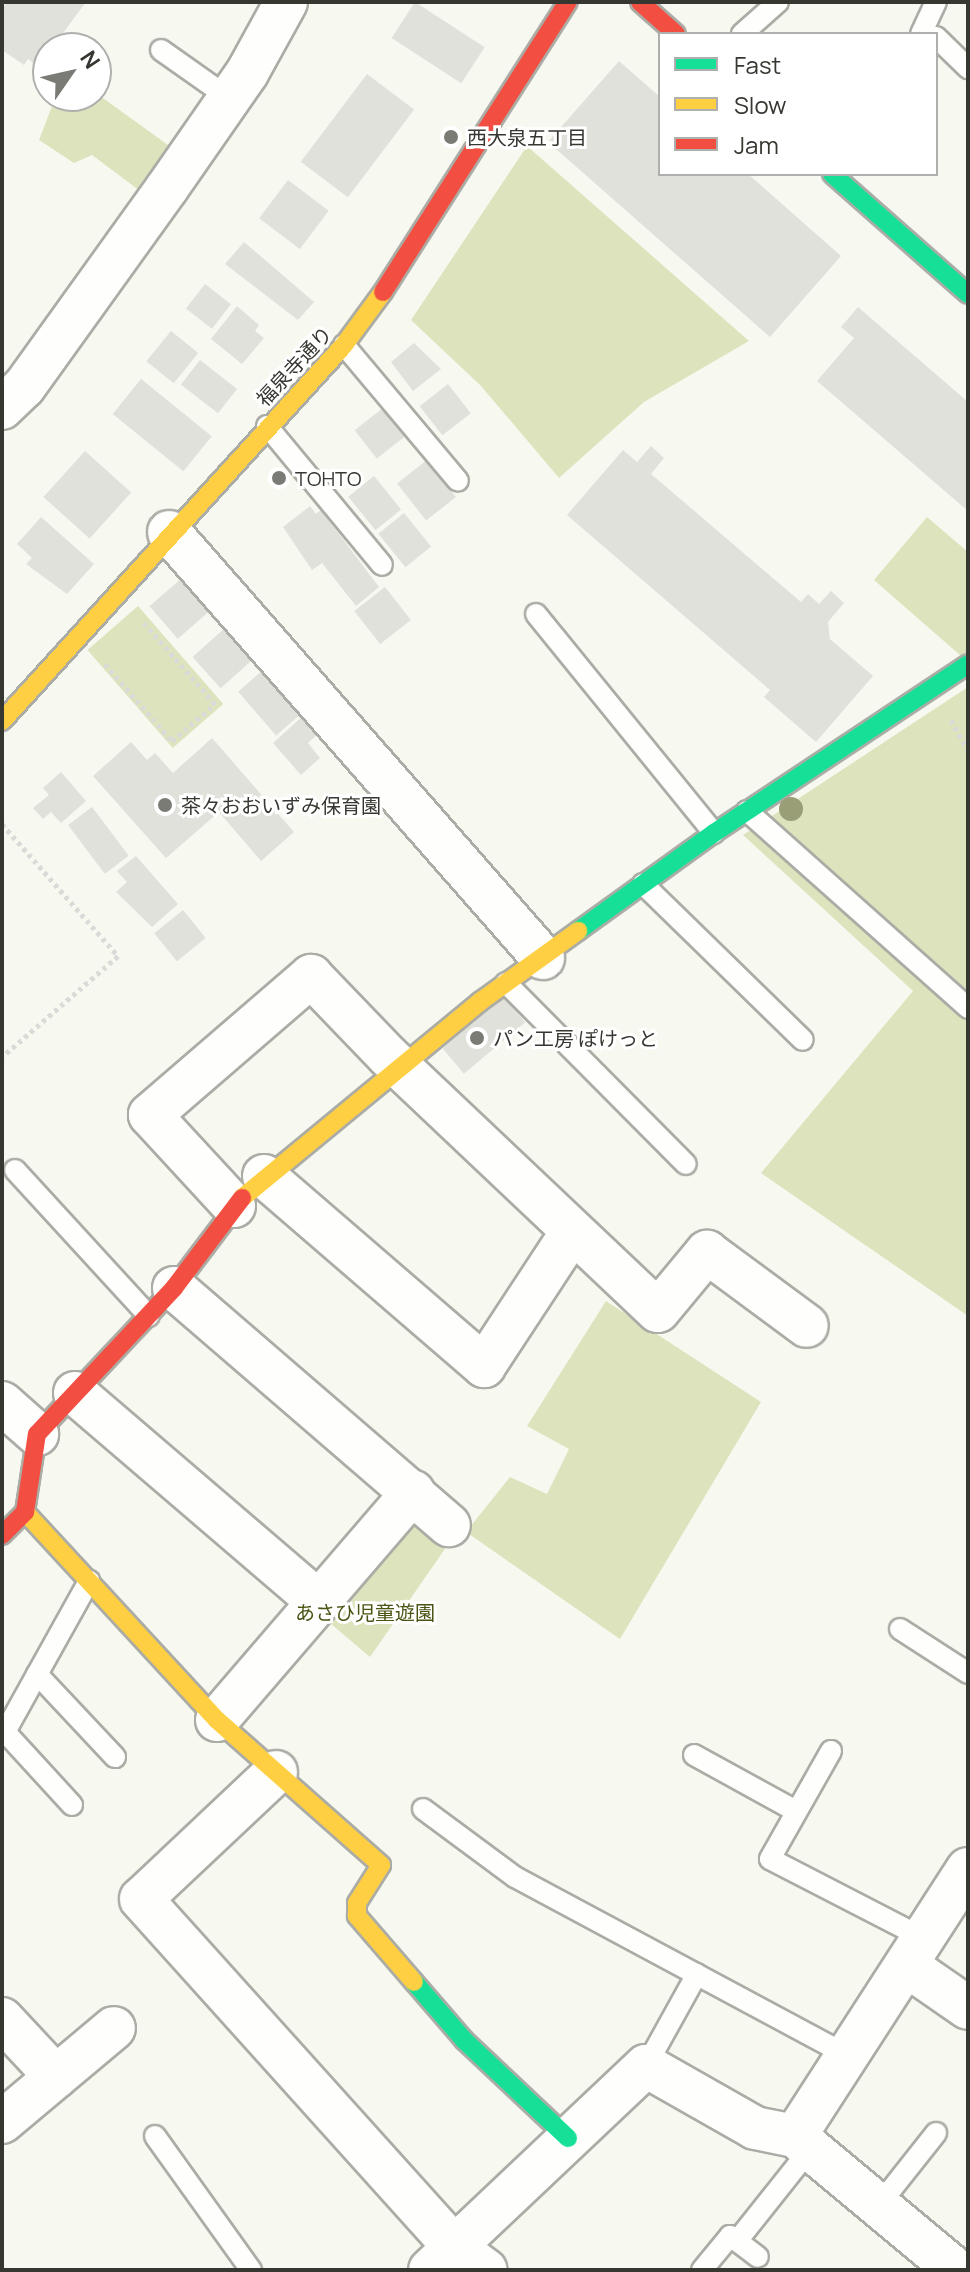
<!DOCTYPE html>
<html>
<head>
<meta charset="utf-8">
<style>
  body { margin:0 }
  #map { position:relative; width:970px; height:2272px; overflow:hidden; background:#f7f9f0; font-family:Manrope,"Noto Sans JP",sans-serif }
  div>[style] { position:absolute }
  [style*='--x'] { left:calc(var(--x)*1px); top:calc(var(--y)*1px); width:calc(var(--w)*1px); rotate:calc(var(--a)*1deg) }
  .green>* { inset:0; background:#dde4bd; transform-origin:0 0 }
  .building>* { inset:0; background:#dfe1da; transform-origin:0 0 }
  .path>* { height:5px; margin-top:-2.5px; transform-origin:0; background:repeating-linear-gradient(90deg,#dadad8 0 4px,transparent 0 8px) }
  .roads { filter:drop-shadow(2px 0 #abaca5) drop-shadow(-2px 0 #abaca5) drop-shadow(0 2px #abaca5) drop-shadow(0 -2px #abaca5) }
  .lane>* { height:20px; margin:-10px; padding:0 10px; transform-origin:10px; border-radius:10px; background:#fefefd }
  .street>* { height:42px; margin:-21px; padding:0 21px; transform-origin:21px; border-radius:21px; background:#fefefd }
  .fast>* { height:18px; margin:-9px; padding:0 9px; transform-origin:9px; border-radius:9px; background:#16e098 }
  .slow>* { height:18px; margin:-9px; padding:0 9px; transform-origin:9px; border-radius:9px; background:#ffcf43 }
  .jam>* { height:18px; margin:-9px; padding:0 9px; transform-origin:9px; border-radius:9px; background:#f24e42 }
  .trees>* { width:24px; height:24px; margin:-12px; border-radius:50%; background:#999e77 }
  .dots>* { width:22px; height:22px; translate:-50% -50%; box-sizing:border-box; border:4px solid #fff; border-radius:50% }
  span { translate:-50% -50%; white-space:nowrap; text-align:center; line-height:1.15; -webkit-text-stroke:6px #fff; paint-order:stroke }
  .poi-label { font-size:20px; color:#363731 }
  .left { translate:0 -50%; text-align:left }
  .street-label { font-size:20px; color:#363731 }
  .park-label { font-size:20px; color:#4c5414 }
  .frame { position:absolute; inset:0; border:4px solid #363731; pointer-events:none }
  .legend { position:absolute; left:658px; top:32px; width:280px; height:144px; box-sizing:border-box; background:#fff; border:2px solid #afafad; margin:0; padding:10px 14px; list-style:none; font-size:24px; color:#363731 }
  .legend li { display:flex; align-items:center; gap:16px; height:40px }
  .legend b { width:40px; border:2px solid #afafad }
  .north { position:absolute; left:32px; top:32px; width:80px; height:80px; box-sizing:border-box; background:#fff; border:2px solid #afafad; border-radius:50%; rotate:56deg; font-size:22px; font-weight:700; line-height:32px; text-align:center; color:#363731 }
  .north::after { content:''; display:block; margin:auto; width:28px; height:36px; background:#7a7b74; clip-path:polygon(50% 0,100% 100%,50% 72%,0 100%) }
</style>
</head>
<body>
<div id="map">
  <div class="green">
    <i style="clip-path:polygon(96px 93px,175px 150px,144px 194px,92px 155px,74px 163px,39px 140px,56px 96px)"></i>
    <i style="clip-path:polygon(527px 146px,749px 341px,644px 402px,559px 478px,481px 386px,411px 320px)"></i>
    <i style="clip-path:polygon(927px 517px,968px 552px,968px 651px,961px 656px,874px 580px)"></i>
    <i style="left:138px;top:606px;width:130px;height:67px;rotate:49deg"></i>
    <i style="clip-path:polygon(968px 687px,968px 1316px,761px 1173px,913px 991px,743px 835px)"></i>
    <i style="clip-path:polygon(606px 1301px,761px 1402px,620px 1639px,466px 1532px,510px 1477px,547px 1494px,569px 1449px,527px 1426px)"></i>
    <i style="clip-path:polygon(418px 1523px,447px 1546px,370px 1657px,324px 1618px,401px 1524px)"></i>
  </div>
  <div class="building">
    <i style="clip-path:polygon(7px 2px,86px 2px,38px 67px,28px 59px,24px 65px,2px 50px,2px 9px)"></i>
    <i style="left:415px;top:2px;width:83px;height:43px;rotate:33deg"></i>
    <i style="clip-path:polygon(619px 61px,660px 97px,660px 174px,748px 174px,841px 256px,770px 337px,548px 142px)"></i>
    <i style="left:367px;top:74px;width:59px;height:110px;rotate:37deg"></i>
    <i style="left:288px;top:180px;width:51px;height:48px;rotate:37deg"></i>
    <i style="clip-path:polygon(244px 242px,314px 302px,298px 320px,225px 264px)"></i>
    <i style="left:205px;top:284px;width:33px;height:31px;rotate:38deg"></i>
    <i style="clip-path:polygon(237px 306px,259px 325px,255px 331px,264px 338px,242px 364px,211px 339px)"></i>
    <i style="clip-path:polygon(858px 307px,968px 402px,968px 511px,817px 381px,854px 338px,841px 327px)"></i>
    <i style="left:171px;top:331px;width:35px;height:39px;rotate:39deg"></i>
    <i style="clip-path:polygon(414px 343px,441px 369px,413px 391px,391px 362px)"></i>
    <i style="left:200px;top:360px;width:47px;height:31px;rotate:38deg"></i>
    <i style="left:141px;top:379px;width:91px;height:45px;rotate:39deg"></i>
    <i style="left:448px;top:384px;width:37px;height:36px;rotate:52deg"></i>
    <i style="left:383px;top:408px;width:36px;height:36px;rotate:52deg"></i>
    <i style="clip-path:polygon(651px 446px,664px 458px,651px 474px,801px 602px,808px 594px,819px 604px,831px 591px,844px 603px,828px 622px,830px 639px,873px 676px,816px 742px,764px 697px,770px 690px,567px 515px,623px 450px,637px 462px)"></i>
    <i style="left:85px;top:451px;width:62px;height:62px;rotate:42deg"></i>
    <i style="left:427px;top:460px;width:47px;height:38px;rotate:52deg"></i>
    <i style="left:374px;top:476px;width:43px;height:33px;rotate:51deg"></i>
    <i style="clip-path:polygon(310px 506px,316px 514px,321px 510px,379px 587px,356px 606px,322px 563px,312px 570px,283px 527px)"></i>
    <i style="left:404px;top:513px;width:43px;height:33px;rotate:51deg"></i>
    <i style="clip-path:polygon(41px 517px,94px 564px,67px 594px,26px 564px,32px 558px,17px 544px)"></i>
    <i style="left:182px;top:578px;width:43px;height:43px;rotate:49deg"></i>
    <i style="left:385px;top:587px;width:42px;height:39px;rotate:52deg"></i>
    <i style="left:226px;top:627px;width:42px;height:45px;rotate:48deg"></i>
    <i style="left:263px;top:670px;width:58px;height:33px;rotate:49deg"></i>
    <i style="clip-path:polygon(305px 714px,320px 732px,308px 743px,320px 758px,301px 775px,273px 743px)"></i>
    <i style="clip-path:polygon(212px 738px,294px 832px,261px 861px,219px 812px,166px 858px,93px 776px,131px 742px,147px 760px,155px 753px,173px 773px)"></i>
    <i style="clip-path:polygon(61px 772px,86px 801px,61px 823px,51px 812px,43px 819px,33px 808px,49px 795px,43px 788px)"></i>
    <i style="left:92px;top:807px;width:61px;height:30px;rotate:53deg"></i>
    <i style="clip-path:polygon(136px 856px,178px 904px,152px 927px,116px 892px,127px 882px,117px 871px)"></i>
    <i style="left:183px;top:910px;width:36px;height:37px;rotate:51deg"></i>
    <i style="left:504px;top:997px;width:33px;height:80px;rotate:50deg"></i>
  </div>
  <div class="path">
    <i style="--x:105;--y:664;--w:102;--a:49"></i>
    <i style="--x:172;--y:741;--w:57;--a:-40.7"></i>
    <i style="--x:215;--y:704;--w:108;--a:-131.2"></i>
    <i style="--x:951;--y:720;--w:35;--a:61"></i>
    <i style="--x:2;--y:824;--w:176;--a:48.7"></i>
    <i style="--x:118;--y:956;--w:154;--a:139"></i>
  </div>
  <div class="roads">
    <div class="lane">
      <i style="--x:742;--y:34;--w:48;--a:-41.6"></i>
      <i style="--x:921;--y:34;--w:35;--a:-65"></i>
      <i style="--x:936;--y:37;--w:45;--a:44.1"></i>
      <i style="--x:161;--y:50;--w:83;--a:35.2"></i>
      <i style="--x:344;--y:345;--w:177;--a:50"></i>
      <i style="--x:267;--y:426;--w:180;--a:50.4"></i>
      <i style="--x:536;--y:614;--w:282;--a:50.9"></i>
      <i style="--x:747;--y:811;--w:296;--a:41.7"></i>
      <i style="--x:643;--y:884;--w:223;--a:44.3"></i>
      <i style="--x:506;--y:983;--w:255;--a:45.2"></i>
      <i style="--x:15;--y:1170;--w:198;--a:47.5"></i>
      <i style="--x:900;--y:1629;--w:81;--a:32.9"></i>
      <i style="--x:37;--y:1674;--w:114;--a:46.8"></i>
      <i style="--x:831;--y:1751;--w:124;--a:119.5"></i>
      <i style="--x:770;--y:1859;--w:170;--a:27.3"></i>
      <i style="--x:694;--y:1755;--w:116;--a:28.8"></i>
      <i style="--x:72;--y:1805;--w:99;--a:-132.5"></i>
      <i style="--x:5;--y:1732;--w:173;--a:-60.9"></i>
      <i style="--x:423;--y:1809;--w:114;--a:36.5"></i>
      <i style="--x:515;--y:1877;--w:380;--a:28.2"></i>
      <i style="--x:646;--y:2066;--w:105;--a:-61"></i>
      <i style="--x:155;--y:2136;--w:165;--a:54.4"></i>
      <i style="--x:879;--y:2205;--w:92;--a:-51.6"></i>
      <i style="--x:737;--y:2241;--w:26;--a:37"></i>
      <i style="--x:702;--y:2270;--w:44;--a:-50.5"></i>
      <i style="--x:730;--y:2236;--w:9;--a:36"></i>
      <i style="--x:737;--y:2241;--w:119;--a:-51.5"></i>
    </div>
    <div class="street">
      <i style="--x:2;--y:408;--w:30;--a:-44"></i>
      <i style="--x:24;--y:387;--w:245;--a:-54.3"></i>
      <i style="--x:167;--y:188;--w:140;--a:-55.2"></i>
      <i style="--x:247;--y:73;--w:81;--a:-61.2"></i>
      <i style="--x:169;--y:532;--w:567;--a:48.72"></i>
      <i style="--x:264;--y:1176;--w:291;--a:40.8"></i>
      <i style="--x:484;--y:1366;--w:160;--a:-56.7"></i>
      <i style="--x:234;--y:1206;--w:124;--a:-132.7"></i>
      <i style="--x:150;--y:1115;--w:213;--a:-40.8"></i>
      <i style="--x:311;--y:976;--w:111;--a:46.1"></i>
      <i style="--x:388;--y:1056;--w:371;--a:43.4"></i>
      <i style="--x:658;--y:1311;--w:77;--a:-50.3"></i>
      <i style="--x:707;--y:1252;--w:124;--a:36.5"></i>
      <i style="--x:174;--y:1288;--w:363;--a:40.8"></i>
      <i style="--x:75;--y:1393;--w:320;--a:40.6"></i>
      <i style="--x:2;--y:1403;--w:47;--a:41.5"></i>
      <i style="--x:217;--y:1720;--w:301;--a:-49.3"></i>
      <i style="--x:276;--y:1772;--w:185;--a:136.7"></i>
      <i style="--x:141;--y:1899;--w:468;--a:48"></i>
      <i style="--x:454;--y:2247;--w:39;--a:36"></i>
      <i style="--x:906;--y:1965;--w:75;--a:34.7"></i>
      <i style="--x:2;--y:2019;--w:79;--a:47"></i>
      <i style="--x:2;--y:2122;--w:146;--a:-40"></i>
      <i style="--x:795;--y:2136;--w:318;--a:-57.1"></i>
      <i style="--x:430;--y:2270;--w:297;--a:-43.4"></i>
      <i style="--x:646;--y:2066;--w:125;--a:29.6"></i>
      <i style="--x:755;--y:2128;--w:41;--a:11.3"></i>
      <i style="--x:795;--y:2136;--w:209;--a:39.8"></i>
    </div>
    <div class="fast">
      <i style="--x:832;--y:174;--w:181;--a:41.4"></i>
      <i style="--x:578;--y:931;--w:168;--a:-35.8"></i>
      <i style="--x:714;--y:833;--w:305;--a:-33.6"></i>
      <i style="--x:414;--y:1982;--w:77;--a:49.2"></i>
      <i style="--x:464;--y:2040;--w:143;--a:43.3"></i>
    </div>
    <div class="slow">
      <i style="--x:2;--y:721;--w:508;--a:-47.71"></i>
      <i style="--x:344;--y:345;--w:66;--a:-53.7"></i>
      <i style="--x:242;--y:1198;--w:310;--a:-39.5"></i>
      <i style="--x:481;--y:1001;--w:120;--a:-35.8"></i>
      <i style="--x:25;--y:1512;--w:283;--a:47.3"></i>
      <i style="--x:217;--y:1720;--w:219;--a:41.5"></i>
      <i style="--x:381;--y:1865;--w:45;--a:122.3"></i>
      <i style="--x:357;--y:1903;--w:13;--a:90"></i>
      <i style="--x:357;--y:1916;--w:87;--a:49.2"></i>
    </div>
    <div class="jam">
      <i style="--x:640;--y:2;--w:48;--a:41.6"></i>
      <i style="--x:383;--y:292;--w:344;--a:-57.5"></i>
      <i style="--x:2;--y:1535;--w:33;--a:-45"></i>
      <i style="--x:25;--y:1512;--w:79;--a:-81.3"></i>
      <i style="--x:37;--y:1434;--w:200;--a:-46.8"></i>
      <i style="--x:174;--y:1288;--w:113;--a:-52.9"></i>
    </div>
  </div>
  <div class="trees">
    <i style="left:791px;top:809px"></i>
  </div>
  <div class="dots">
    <i style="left:451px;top:137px;background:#7a7b74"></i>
    <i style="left:279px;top:478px;background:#7a7b74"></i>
    <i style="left:165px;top:805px;background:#7a7b74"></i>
    <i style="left:477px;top:1038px;background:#7a7b74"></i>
  </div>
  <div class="poi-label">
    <span class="left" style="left:467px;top:137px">西大泉五丁目</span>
    <span class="left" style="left:295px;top:478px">TOHTO</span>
    <span class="left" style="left:181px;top:805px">茶々おおいずみ保育園</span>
    <span class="left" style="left:493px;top:1038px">パン工房 ぽけっと</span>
  </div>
  <div class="street-label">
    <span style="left:294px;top:366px;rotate:-47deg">福泉寺通り</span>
  </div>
  <div class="park-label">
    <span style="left:365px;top:1612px">あさひ児童遊園</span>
  </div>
  <div class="frame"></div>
  <ul class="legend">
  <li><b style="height:10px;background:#16e098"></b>Fast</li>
  <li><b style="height:10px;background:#ffcf43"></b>Slow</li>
  <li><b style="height:10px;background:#f24e42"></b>Jam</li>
  </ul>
  <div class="north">N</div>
</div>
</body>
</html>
